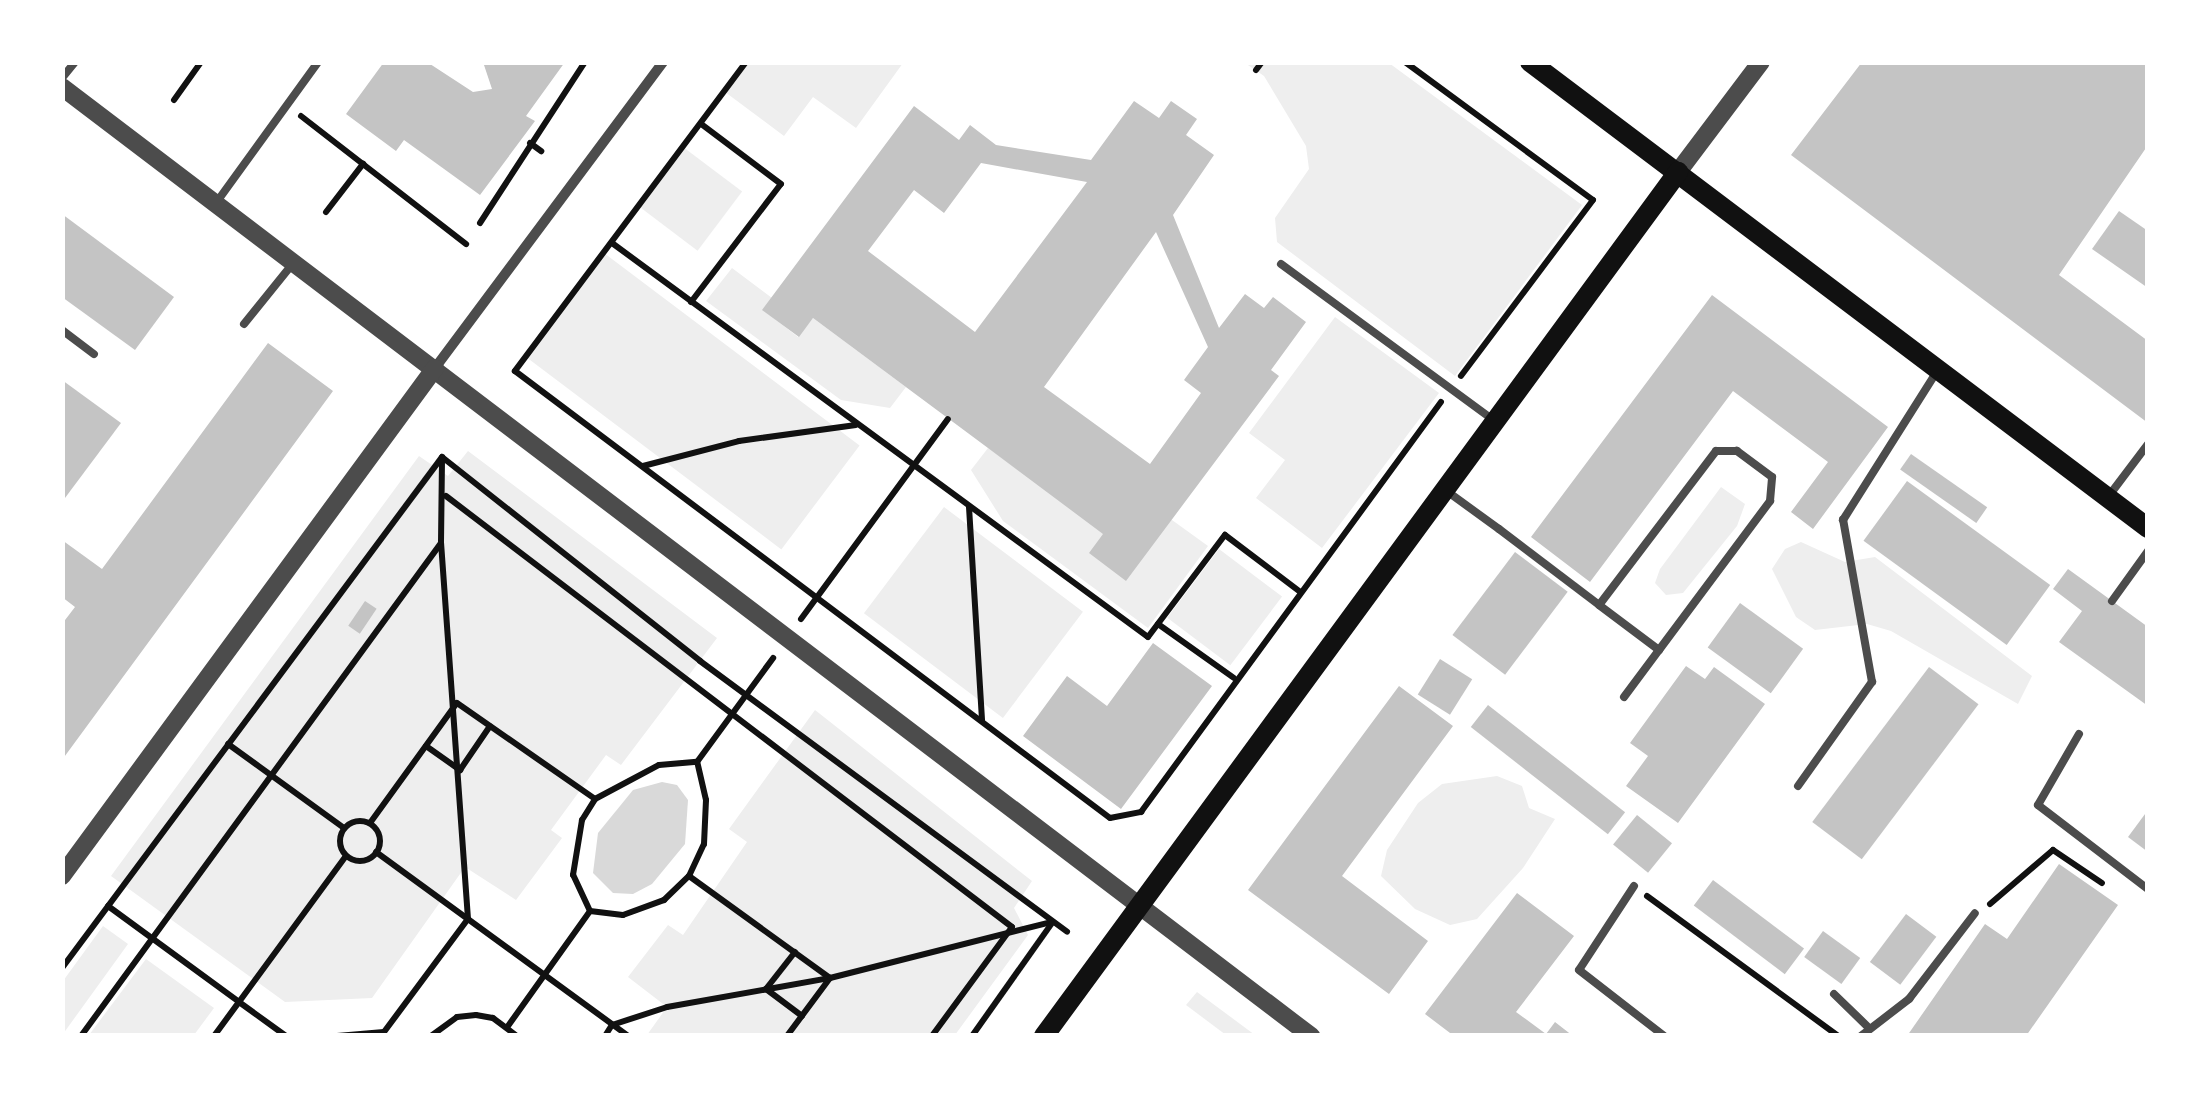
<!DOCTYPE html>
<html>
<head>
<meta charset="utf-8">
<style>
  body { margin:0 }
  #map { position:relative; width:2210px; height:1098px; overflow:hidden; background:#fff; font-family:"Nunito Sans",sans-serif }
  div>[style] { position:absolute }
  [style*='--x'] { left:calc(var(--x)*1px); top:calc(var(--y)*1px); width:calc(var(--w)*1px); rotate:calc(var(--a)*1deg) }
  .green>* { inset:0; background:#eee; transform-origin:0 0 }
  .water>* { inset:0; background:#d9d9d9 }
  .building>* { inset:0; background:#c4c4c4; transform-origin:0 0 }
  .path>* { height:6px; margin:-3px; padding:0 3px; transform-origin:3px; border-radius:3px; background:#111 }
  .path>.ring { margin:-3px; padding:0; box-sizing:content-box; background:none; border:6px solid #111; border-radius:50% }
  .service>* { height:8px; margin:-4px; padding:0 4px; transform-origin:4px; border-radius:4px; background:#4c4c4c }
  .minor>* { height:10px; margin:-5px; padding:0 5px; transform-origin:5px; border-radius:5px; background:#4c4c4c }
  .tertiary>* { height:18px; margin:-9px; padding:0 9px; transform-origin:9px; border-radius:9px; background:#4c4c4c }
  .secondary>* { height:20px; margin:-10px; padding:0 10px; transform-origin:10px; border-radius:10px; background:#111 }
  span { translate:-50% -50%; white-space:nowrap; text-align:center; line-height:1.15; -webkit-text-stroke:10px #fff; paint-order:stroke }
  .frame { position:absolute; inset:0; border:65px solid #fff; pointer-events:none }
</style>
</head>
<body>
<div id="map">
  <div class="green">
    <i style="clip-path:polygon(746px 63px,903px 63px,856px 128px,813px 97px,784px 136px,725px 92px)"></i>
    <i style="clip-path:polygon(1245px 63px,1389px 63px,1582px 205px,1455px 376px,1277px 242px,1275px 218px,1309px 169px,1306px 146px,1264px 76px)"></i>
    <i style="left:683px;top:147px;width:74px;height:74px;rotate:37deg"></i>
    <i style="left:604px;top:253px;width:320px;height:130px;rotate:37deg"></i>
    <i style="clip-path:polygon(732px 268px,772px 298px,763px 310px,798px 337px,813px 318px,906px 387px,890px 408px,841px 400px,706px 301px)"></i>
    <i style="clip-path:polygon(1335px 317px,1439px 393px,1322px 548px,1256px 498px,1285px 460px,1249px 433px)"></i>
    <i style="clip-path:polygon(988px 448px,1172px 520px,1208px 546px,1148px 628px,1003px 521px,971px 470px)"></i>
    <i style="clip-path:polygon(468px 451px,717px 638px,621px 765px,606px 755px,551px 830px,562px 838px,516px 900px,465px 867px,372px 998px,285px 1002px,111px 876px,419px 456px,448px 476px)"></i>
    <i style="clip-path:polygon(1721px 487px,1745px 504px,1737px 526px,1683px 593px,1666px 595px,1655px 583px,1660px 569px)"></i>
    <i style="left:944px;top:507px;width:174px;height:133px;rotate:37deg"></i>
    <i style="clip-path:polygon(1801px 542px,1845px 562px,1875px 557px,2032px 676px,2018px 704px,1891px 631px,1867px 624px,1815px 630px,1796px 617px,1772px 569px,1785px 549px)"></i>
    <i style="left:1219px;top:549px;width:79px;height:86px;rotate:37deg"></i>
    <i style="clip-path:polygon(815px 710px,1032px 881px,1014px 908px,1028px 935px,955px 1035px,647px 1035px,667px 1007px,628px 977px,668px 925px,683px 935px,747px 842px,729px 829px)"></i>
    <i style="clip-path:polygon(1497px 776px,1522px 786px,1529px 808px,1555px 819px,1523px 868px,1477px 919px,1450px 925px,1415px 909px,1381px 876px,1387px 850px,1418px 803px,1442px 784px)"></i>
    <i style="clip-path:polygon(103px 926px,128px 944px,63px 1034px,63px 981px)"></i>
    <i style="clip-path:polygon(146px 959px,214px 1008px,194px 1035px,89px 1035px)"></i>
    <i style="clip-path:polygon(1197px 992px,1255px 1035px,1226px 1035px,1186px 1005px)"></i>
  </div>
  <div class="water">
    <i style="clip-path:polygon(662px 782px,677px 785px,688px 800px,685px 844px,652px 884px,633px 894px,613px 893px,593px 873px,598px 833px,633px 790px)"></i>
  </div>
  <div class="building">
    <i style="clip-path:polygon(384px 62px,427px 62px,473px 92px,492px 89px,483px 62px,565px 62px,526px 116px,535px 121px,480px 195px,404px 140px,396px 151px,346px 114px)"></i>
    <i style="clip-path:polygon(1862px 62px,2148px 62px,2148px 145px,2059px 275px,2148px 341px,2148px 423px,1791px 155px)"></i>
    <i style="clip-path:polygon(evenodd,1134px 101px,1159px 118px,1171px 101px,1197px 119px,1186px 135px,1214px 155px,1173px 215px,1219px 328px,1245px 294px,1264px 308px,1273px 297px,1306px 322px,1271px 370px,1279px 376px,1126px 581px,1089px 553px,1103px 534px,988px 448px,813px 318px,799px 337px,762px 310px,914px 106px,959px 140px,970px 125px,996px 145px,1091px 160px,1134px 101px,981px 163px,1087px 182px,975px 332px,868px 251px,914px 190px,944px 213px,981px 163px,1134px 101px,1156px 232px,1208px 347px,1184px 380px,1201px 393px,1150px 464px,1044px 387px,1156px 232px)"></i>
    <i style="clip-path:polygon(2119px 211px,2148px 231px,2148px 288px,2092px 249px)"></i>
    <i style="clip-path:polygon(62px 214px,174px 297px,135px 350px,62px 297px)"></i>
    <i style="clip-path:polygon(1712px 295px,1888px 427px,1813px 529px,1791px 512px,1828px 462px,1733px 391px,1590px 582px,1531px 537px)"></i>
    <i style="clip-path:polygon(268px 343px,333px 391px,62px 760px,62px 624px,75px 607px,62px 597px,62px 540px,102px 569px)"></i>
    <i style="clip-path:polygon(62px 380px,121px 423px,62px 502px)"></i>
    <i style="left:1911px;top:454px;width:93px;height:19px;rotate:35deg"></i>
    <i style="left:1907px;top:481px;width:177px;height:74px;rotate:36deg"></i>
    <i style="left:1515px;top:552px;width:66px;height:104px;rotate:37deg"></i>
    <i style="clip-path:polygon(2068px 569px,2148px 627px,2148px 706px,2059px 642px,2082px 611px,2053px 589px)"></i>
    <i style="left:365px;top:601px;width:14px;height:30px;rotate:34deg"></i>
    <i style="left:1740px;top:603px;width:78px;height:55px;rotate:36deg"></i>
    <i style="clip-path:polygon(1153px 643px,1212px 686px,1121px 809px,1023px 736px,1067px 676px,1107px 706px)"></i>
    <i style="left:1440px;top:659px;width:38px;height:42px;rotate:32deg"></i>
    <i style="clip-path:polygon(1686px 666px,1705px 679px,1714px 667px,1765px 704px,1678px 823px,1626px 786px,1648px 756px,1630px 743px)"></i>
    <i style="left:1929px;top:667px;width:62px;height:194px;rotate:37deg"></i>
    <i style="clip-path:polygon(1399px 686px,1453px 726px,1342px 876px,1428px 941px,1389px 994px,1248px 890px)"></i>
    <i style="left:1488px;top:705px;width:174px;height:28px;rotate:38deg"></i>
    <i style="clip-path:polygon(2148px 810px,2148px 852px,2128px 837px)"></i>
    <i style="left:1637px;top:815px;width:45px;height:38px;rotate:39deg"></i>
    <i style="clip-path:polygon(2059px 864px,2118px 905px,2026px 1036px,1907px 1036px,1985px 924px,2007px 939px)"></i>
    <i style="left:1713px;top:880px;width:114px;height:32px;rotate:37deg"></i>
    <i style="clip-path:polygon(1517px 893px,1574px 936px,1516px 1012px,1546px 1034px,1555px 1022px,1573px 1036px,1454px 1036px,1425px 1014px)"></i>
    <i style="left:1906px;top:914px;width:38px;height:60px;rotate:37deg"></i>
    <i style="left:1823px;top:931px;width:46px;height:32px;rotate:36deg"></i>
  </div>
  <div class="path">
    <i style="--x:746;--y:62;--w:386;--a:126.8"></i>
    <i style="--x:515;--y:371;--w:744;--a:36.92"></i>
    <i style="--x:1110;--y:818;--w:32;--a:-11"></i>
    <i style="--x:1141;--y:812;--w:508;--a:-53.81"></i>
    <i style="--x:1405;--y:62;--w:233;--a:36.3"></i>
    <i style="--x:1593;--y:200;--w:220;--a:126.9"></i>
    <i style="--x:1256;--y:70;--w:10;--a:-53"></i>
    <i style="--x:174;--y:100;--w:47;--a:-54.6"></i>
    <i style="--x:301;--y:116;--w:209;--a:37.8"></i>
    <i style="--x:530;--y:143;--w:14;--a:36"></i>
    <i style="--x:326;--y:212;--w:61;--a:-52.4"></i>
    <i style="--x:480;--y:223;--w:192;--a:-56.9"></i>
    <i style="--x:612;--y:243;--w:665;--a:36.32"></i>
    <i style="--x:1148;--y:637;--w:128;--a:-53"></i>
    <i style="--x:1225;--y:535;--w:93;--a:37.1"></i>
    <i style="--x:691;--y:302;--w:148;--a:-52.7"></i>
    <i style="--x:781;--y:184;--w:100;--a:-143.1"></i>
    <i style="--x:643;--y:466;--w:99;--a:-14.6"></i>
    <i style="--x:739;--y:441;--w:118;--a:-7.8"></i>
    <i style="--x:446;--y:496;--w:711;--a:37.29"></i>
    <i style="--x:1012;--y:927;--w:135;--a:126.3"></i>
    <i style="--x:969;--y:507;--w:214;--a:86.5"></i>
    <i style="--x:801;--y:619;--w:248;--a:-53.7"></i>
    <i style="--x:1158;--y:624;--w:93;--a:35.4"></i>
    <i style="--x:228;--y:744;--w:143;--a:35.9"></i>
    <i style="--x:426;--y:746;--w:42;--a:35.2"></i>
    <i style="--x:460;--y:770;--w:53;--a:-55.7"></i>
    <i class="ring" style="left:340px;top:821px;width:34px;height:34px"></i>
    <i style="--x:370;--y:823;--w:148;--a:-54.1"></i>
    <i style="--x:457;--y:703;--w:168;--a:34.8"></i>
    <i style="--x:376;--y:852;--w:312;--a:36.1"></i>
    <i style="--x:689;--y:876;--w:174;--a:35.9"></i>
    <i style="--x:830;--y:978;--w:72;--a:126.6"></i>
    <i style="--x:1647;--y:896;--w:237;--a:36.2"></i>
    <i style="--x:1990;--y:904;--w:83;--a:-40.6"></i>
    <i style="--x:2053;--y:850;--w:59;--a:34"></i>
    <i style="--x:108;--y:906;--w:162;--a:36.2"></i>
    <i style="--x:239;--y:1002;--w:181;--a:-53.8"></i>
    <i style="--x:590;--y:911;--w:33;--a:7"></i>
    <i style="--x:623;--y:915;--w:44;--a:-20.1"></i>
    <i style="--x:664;--y:900;--w:35;--a:-44"></i>
    <i style="--x:689;--y:876;--w:35;--a:-65"></i>
    <i style="--x:704;--y:844;--w:44;--a:-87.4"></i>
    <i style="--x:706;--y:800;--w:39;--a:-103"></i>
    <i style="--x:697;--y:762;--w:129;--a:-53.8"></i>
    <i style="--x:590;--y:911;--w:40;--a:-115"></i>
    <i style="--x:573;--y:875;--w:56;--a:-80.7"></i>
    <i style="--x:582;--y:820;--w:25;--a:-58"></i>
    <i style="--x:595;--y:799;--w:72;--a:-28"></i>
    <i style="--x:659;--y:765;--w:38;--a:-5"></i>
    <i style="--x:795;--y:952;--w:47;--a:128.1"></i>
    <i style="--x:766;--y:989;--w:45;--a:36.9"></i>
    <i style="--x:62;--y:968;--w:637;--a:-53.36"></i>
    <i style="--x:442;--y:457;--w:329;--a:38.3"></i>
    <i style="--x:700;--y:661;--w:456;--a:36.4"></i>
    <i style="--x:508;--y:1026;--w:141;--a:-54.5"></i>
    <i style="--x:81;--y:1036;--w:610;--a:-53.86"></i>
    <i style="--x:214;--y:1036;--w:42;--a:-53.7"></i>
    <i style="--x:239;--y:1002;--w:58;--a:35.9"></i>
    <i style="--x:337;--y:1036;--w:47;--a:-4.9"></i>
    <i style="--x:384;--y:1032;--w:141;--a:-53.4"></i>
    <i style="--x:468;--y:919;--w:378;--a:-94.1"></i>
    <i style="--x:441;--y:542;--w:84;--a:-89.3"></i>
    <i style="--x:431;--y:1036;--w:32;--a:-36"></i>
    <i style="--x:457;--y:1017;--w:19;--a:-6"></i>
    <i style="--x:476;--y:1015;--w:17;--a:10"></i>
    <i style="--x:493;--y:1018;--w:30;--a:37"></i>
    <i style="--x:605;--y:1036;--w:13;--a:-58"></i>
    <i style="--x:612;--y:1025;--w:58;--a:-18.1"></i>
    <i style="--x:667;--y:1007;--w:166;--a:-10.1"></i>
    <i style="--x:830;--y:978;--w:228;--a:-14.2"></i>
    <i style="--x:972;--y:1036;--w:138;--a:-54.7"></i>
  </div>
  <div class="service">
    <i style="--x:62;--y:78;--w:21;--a:-51"></i>
    <i style="--x:216;--y:203;--w:174;--a:-54.1"></i>
    <i style="--x:1281;--y:264;--w:262;--a:36.3"></i>
    <i style="--x:244;--y:324;--w:80;--a:-51.1"></i>
    <i style="--x:62;--y:330;--w:40;--a:37"></i>
    <i style="--x:1448;--y:492;--w:63;--a:36"></i>
    <i style="--x:1499;--y:529;--w:126;--a:37.2"></i>
    <i style="--x:1599;--y:605;--w:75;--a:36.9"></i>
    <i style="--x:1659;--y:650;--w:186;--a:-53.3"></i>
    <i style="--x:1770;--y:501;--w:24;--a:-85"></i>
    <i style="--x:1772;--y:477;--w:44;--a:-143.4"></i>
    <i style="--x:1737;--y:451;--w:21;--a:180"></i>
    <i style="--x:1716;--y:451;--w:193;--a:127.2"></i>
    <i style="--x:2108;--y:497;--w:66;--a:-53"></i>
    <i style="--x:2112;--y:601;--w:62;--a:-54.2"></i>
    <i style="--x:1624;--y:697;--w:59;--a:-53.3"></i>
    <i style="--x:2079;--y:734;--w:82;--a:120"></i>
    <i style="--x:2038;--y:805;--w:138;--a:37.4"></i>
    <i style="--x:1798;--y:786;--w:128;--a:-54.6"></i>
    <i style="--x:1872;--y:682;--w:165;--a:-100.1"></i>
    <i style="--x:1843;--y:520;--w:174;--a:-57.7"></i>
    <i style="--x:1634;--y:886;--w:100;--a:123.2"></i>
    <i style="--x:1579;--y:970;--w:108;--a:37.8"></i>
    <i style="--x:1834;--y:994;--w:46;--a:44.1"></i>
    <i style="--x:1861;--y:1036;--w:61;--a:-37.6"></i>
    <i style="--x:1909;--y:999;--w:108;--a:-52.5"></i>
  </div>
  <div class="minor">
    <i style="--x:435;--y:368;--w:382;--a:-53.3"></i>
  </div>
  <div class="tertiary">
    <i style="--x:62;--y:87;--w:1569;--a:37.23"></i>
    <i style="--x:1678;--y:172;--w:138;--a:-53"></i>
    <i style="--x:62;--y:876;--w:630;--a:-53.71"></i>
  </div>
  <div class="secondary">
    <i style="--x:1530;--y:62;--w:774;--a:37.02"></i>
    <i style="--x:1044;--y:1036;--w:1072;--a:-53.73"></i>
  </div>
  <div class="frame"></div>
</div>
</body>
</html>
